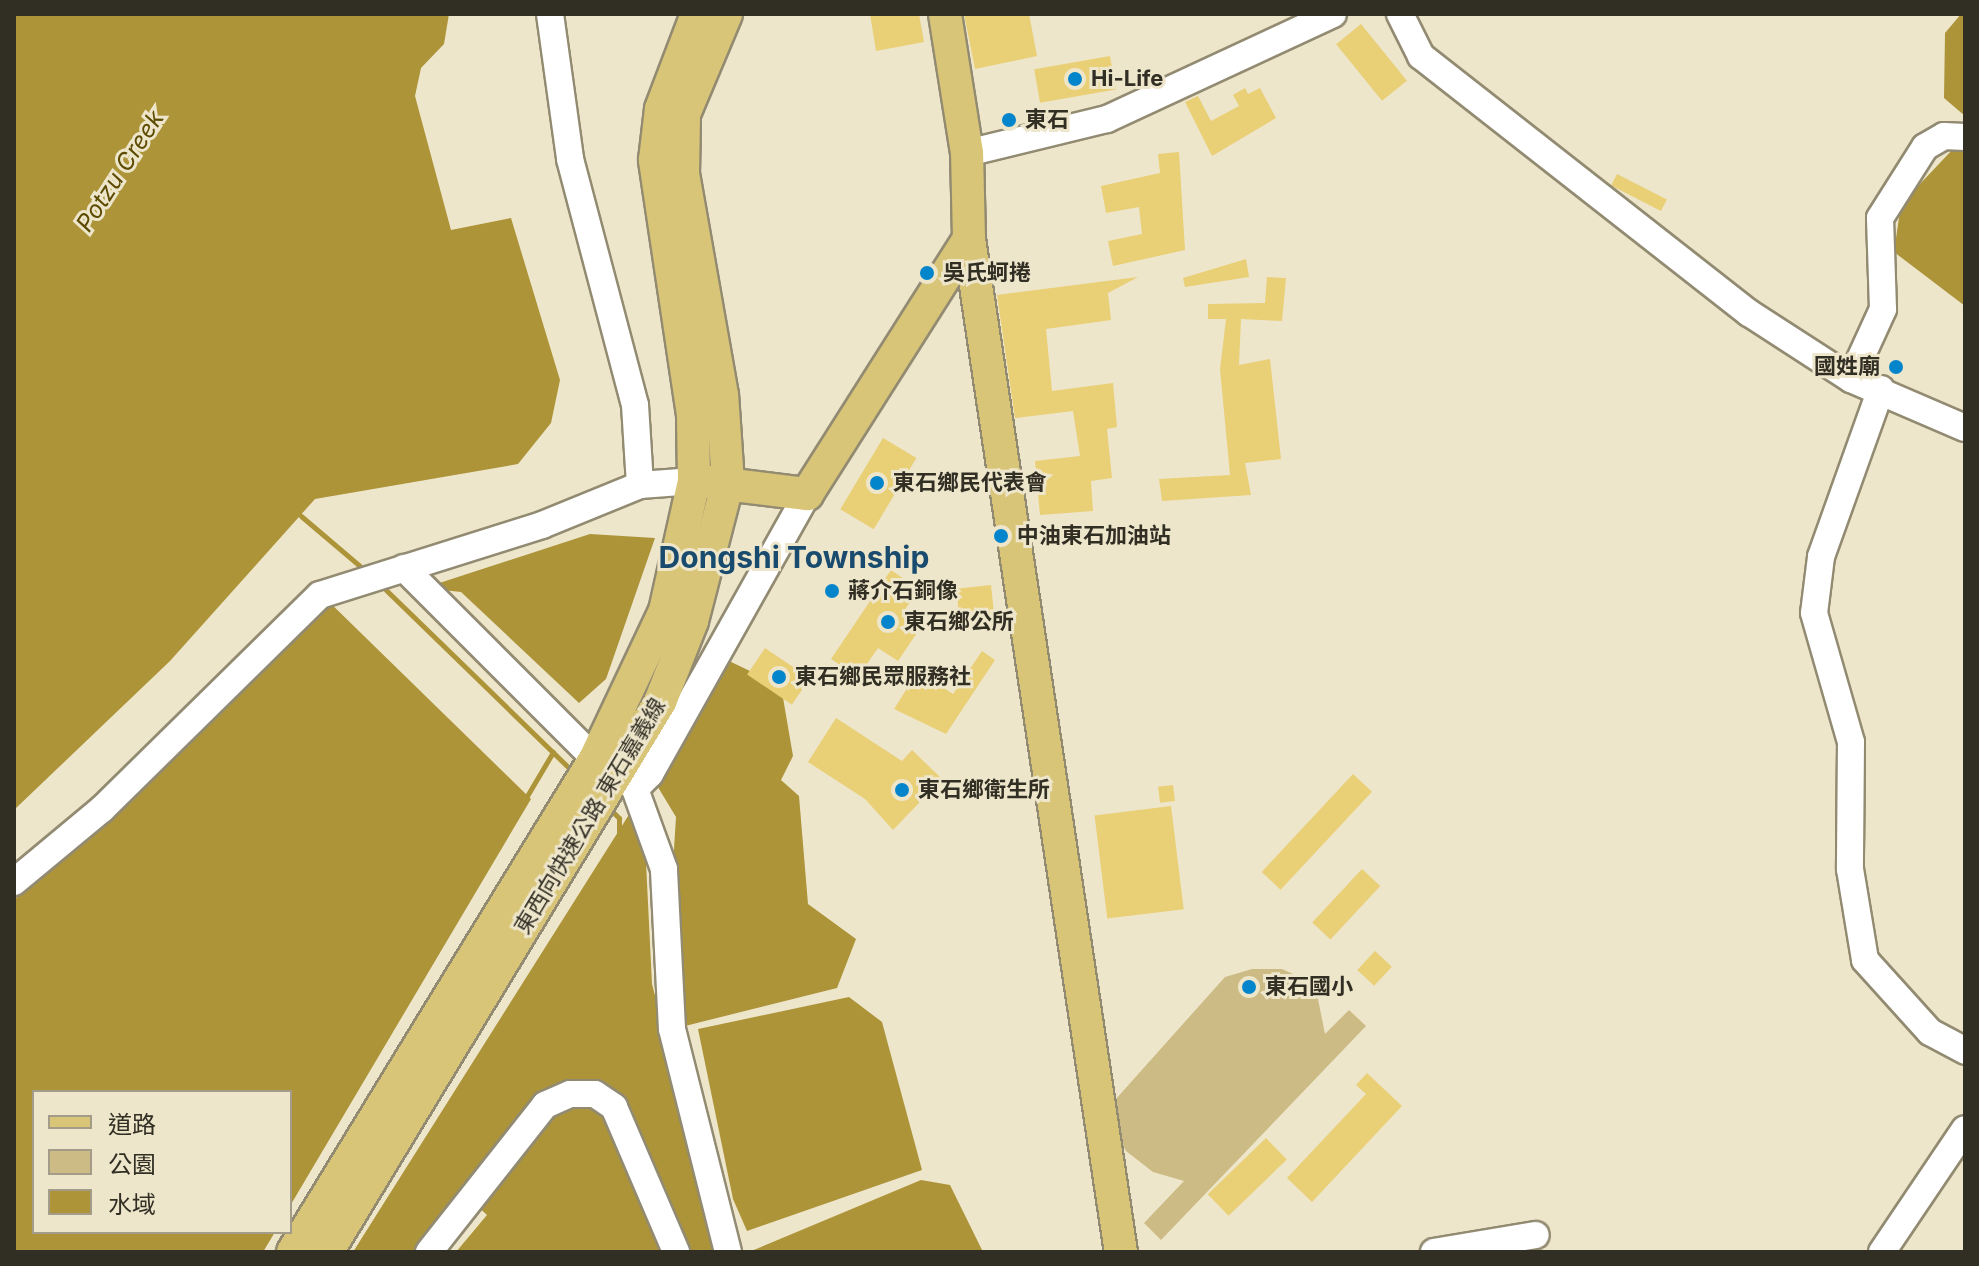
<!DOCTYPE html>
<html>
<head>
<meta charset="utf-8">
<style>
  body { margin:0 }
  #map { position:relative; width:1979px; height:1266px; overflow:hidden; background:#eee6cb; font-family:Inter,"Noto Sans TC",sans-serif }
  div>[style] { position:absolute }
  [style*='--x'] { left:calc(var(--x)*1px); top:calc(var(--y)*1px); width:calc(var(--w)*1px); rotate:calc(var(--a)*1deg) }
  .green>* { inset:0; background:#ccbb84 }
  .water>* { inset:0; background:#ad9439 }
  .stream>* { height:5px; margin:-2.5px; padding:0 2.5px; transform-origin:2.5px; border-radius:2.5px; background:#ad9439 }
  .building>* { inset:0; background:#e9cf76; transform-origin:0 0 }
  .roads { filter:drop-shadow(2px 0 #928b72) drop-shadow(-2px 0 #928b72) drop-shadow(0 2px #928b72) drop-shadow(0 -2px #928b72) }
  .minor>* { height:26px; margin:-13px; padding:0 13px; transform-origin:13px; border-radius:13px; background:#fff }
  .major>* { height:32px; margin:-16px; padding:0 16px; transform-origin:16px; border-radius:16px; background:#d9c577 }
  .dots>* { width:22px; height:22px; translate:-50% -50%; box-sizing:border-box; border:4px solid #eee6cb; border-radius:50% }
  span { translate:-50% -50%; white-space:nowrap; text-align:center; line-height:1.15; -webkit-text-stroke:6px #eee6cb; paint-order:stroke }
  .poi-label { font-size:22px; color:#312e24; font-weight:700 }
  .left { translate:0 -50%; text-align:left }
  .right { translate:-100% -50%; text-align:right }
  .street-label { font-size:22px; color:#312e24 }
  .water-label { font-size:24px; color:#5c4a00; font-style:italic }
  .district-label { font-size:30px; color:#194b6f; font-weight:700 }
  .frame { position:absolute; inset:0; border:16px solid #312e24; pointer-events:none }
  .legend { position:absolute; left:32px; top:1090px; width:260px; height:144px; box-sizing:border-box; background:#eee6cb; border:2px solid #a29c88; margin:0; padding:10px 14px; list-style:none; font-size:24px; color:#312e24 }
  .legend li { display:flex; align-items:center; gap:16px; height:40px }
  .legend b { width:40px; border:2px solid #a29c88 }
</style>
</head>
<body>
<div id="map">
  <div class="green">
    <i style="clip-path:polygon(1252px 969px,1282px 969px,1304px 979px,1318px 999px,1325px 1034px,1349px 1010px,1366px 1026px,1161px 1240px,1144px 1223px,1184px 1181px,1153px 1172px,1126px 1151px,1114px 1127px,1115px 1100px,1225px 977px)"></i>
  </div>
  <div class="water">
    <i style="clip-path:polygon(14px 14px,449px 14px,444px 44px,421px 68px,415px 96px,451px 230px,511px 218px,560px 380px,551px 423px,518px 464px,315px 499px,170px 661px,14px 810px)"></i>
    <i style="clip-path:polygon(1961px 14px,1965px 14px,1965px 116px,1944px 98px,1945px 33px)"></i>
    <i style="clip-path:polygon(1954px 148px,1965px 151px,1965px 306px,1894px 252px,1901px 204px)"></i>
    <i style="clip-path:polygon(590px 534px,655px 538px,606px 679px,579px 703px,461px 592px,424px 588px)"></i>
    <i style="clip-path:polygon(322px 595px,531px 799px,290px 1206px,290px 1092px,34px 1092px,34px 1232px,275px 1232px,263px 1252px,14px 1252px,14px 900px)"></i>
    <i style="clip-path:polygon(725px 659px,781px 686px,793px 756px,781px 780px,799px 796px,808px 904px,856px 939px,837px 988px,677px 1028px,668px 944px,676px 817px,650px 774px)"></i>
    <i style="clip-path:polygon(630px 813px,645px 842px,652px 984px,722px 1252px,682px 1252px,656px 1193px,581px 1081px,419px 1252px,353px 1252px)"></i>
    <i style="clip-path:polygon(849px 997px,882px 1022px,922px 1170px,747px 1231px,733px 1199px,698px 1029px)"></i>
    <i style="clip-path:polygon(572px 1101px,606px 1110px,665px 1252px,456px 1252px,487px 1215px,474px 1203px,547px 1113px)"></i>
    <i style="clip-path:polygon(921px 1180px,950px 1185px,983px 1252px,749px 1252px)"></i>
  </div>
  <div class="stream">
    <i style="--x:301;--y:516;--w:77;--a:40.3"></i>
    <i style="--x:386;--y:590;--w:261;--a:44.2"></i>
    <i style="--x:524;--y:801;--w:57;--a:-59.4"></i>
    <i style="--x:610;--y:809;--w:13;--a:45"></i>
    <i style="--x:619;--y:818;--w:17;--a:90"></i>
  </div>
  <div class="building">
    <i style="clip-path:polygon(870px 14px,919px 14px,924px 42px,876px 51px)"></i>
    <i style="clip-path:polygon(964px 14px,1029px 14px,1037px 56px,975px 69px)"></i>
    <i style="left:1361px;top:24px;width:73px;height:32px;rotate:51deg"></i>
    <i style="left:1110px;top:56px;width:34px;height:77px;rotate:80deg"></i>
    <i style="clip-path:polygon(1245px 88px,1248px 94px,1260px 88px,1276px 118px,1212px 156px,1185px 102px,1198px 96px,1211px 121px,1239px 106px,1233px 95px)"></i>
    <i style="clip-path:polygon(1179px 152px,1185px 250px,1113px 266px,1108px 241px,1142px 234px,1139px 207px,1106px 213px,1101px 186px,1160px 173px,1158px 154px)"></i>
    <i style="left:1617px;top:174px;width:56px;height:13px;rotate:27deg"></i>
    <i style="clip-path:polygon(1246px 259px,1249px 277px,1185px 287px,1183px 278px)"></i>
    <i style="clip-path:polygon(1138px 277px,1108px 293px,1111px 320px,1046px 329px,1052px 391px,1113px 383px,1117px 427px,1107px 429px,1112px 478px,1091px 481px,1093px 511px,1040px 515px,1035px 461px,1080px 456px,1073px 411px,1015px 418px,997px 295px)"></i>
    <i style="clip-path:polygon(1267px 277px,1286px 278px,1282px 321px,1241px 319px,1239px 365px,1270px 359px,1281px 459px,1245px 463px,1251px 495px,1162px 501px,1159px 479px,1230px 475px,1220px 369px,1226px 319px,1208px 319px,1208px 304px,1265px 303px)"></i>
    <i style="left:883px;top:438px;width:39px;height:83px;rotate:31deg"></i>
    <i style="clip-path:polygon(891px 570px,919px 589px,904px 611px,923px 624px,898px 661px,878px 648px,858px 677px,831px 659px)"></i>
    <i style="left:991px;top:585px;width:28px;height:35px;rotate:84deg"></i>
    <i style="left:765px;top:648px;width:54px;height:32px;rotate:34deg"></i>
    <i style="clip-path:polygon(982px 651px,995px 660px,946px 734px,894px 709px,918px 671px,953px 694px)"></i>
    <i style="clip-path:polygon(836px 718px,902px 761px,912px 750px,942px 779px,893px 830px,865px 799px,808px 762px)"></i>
    <i style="left:1353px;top:774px;width:26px;height:134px;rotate:43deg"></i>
    <i style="left:1173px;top:785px;width:16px;height:15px;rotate:83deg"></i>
    <i style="left:1171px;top:806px;width:104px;height:77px;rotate:83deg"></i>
    <i style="left:1362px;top:869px;width:25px;height:73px;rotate:43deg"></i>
    <i style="left:1375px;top:951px;width:23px;height:26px;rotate:43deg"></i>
    <i style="clip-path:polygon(1367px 1073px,1402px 1106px,1312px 1202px,1287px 1178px,1366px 1094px,1356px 1085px)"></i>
    <i style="left:1266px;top:1138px;width:30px;height:81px;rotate:46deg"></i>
  </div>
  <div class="roads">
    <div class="minor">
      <i style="--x:550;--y:14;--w:146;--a:82.1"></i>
      <i style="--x:570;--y:159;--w:254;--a:75.2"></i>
      <i style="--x:635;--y:405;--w:80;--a:86.4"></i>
      <i style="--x:1400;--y:14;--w:47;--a:63.4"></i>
      <i style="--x:1421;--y:56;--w:417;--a:38.1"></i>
      <i style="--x:1749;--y:313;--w:121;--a:32.9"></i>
      <i style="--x:1851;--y:379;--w:124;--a:23.3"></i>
      <i style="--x:967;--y:153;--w:144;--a:-13.7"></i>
      <i style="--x:1107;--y:119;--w:249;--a:-24.9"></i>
      <i style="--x:1851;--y:379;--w:77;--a:-65.4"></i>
      <i style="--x:1883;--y:309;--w:91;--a:-91.9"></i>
      <i style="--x:1880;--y:218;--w:84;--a:-57.6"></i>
      <i style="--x:1925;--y:147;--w:22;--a:-30"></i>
      <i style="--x:1944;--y:136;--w:21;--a:3"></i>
      <i style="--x:1881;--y:389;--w:178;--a:109.7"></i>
      <i style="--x:1821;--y:557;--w:56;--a:97.1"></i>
      <i style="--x:1814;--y:613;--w:134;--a:74"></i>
      <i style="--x:1851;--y:742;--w:127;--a:90.5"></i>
      <i style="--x:1850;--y:869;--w:92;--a:80.6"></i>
      <i style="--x:1865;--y:960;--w:97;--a:47.9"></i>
      <i style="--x:1930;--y:1032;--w:40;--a:28"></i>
      <i style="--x:404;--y:568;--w:270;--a:45"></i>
      <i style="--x:14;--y:882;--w:114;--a:-39.7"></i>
      <i style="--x:102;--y:809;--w:305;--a:-44.5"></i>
      <i style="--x:320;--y:595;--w:233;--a:-17.5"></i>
      <i style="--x:542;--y:525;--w:106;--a:-22.2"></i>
      <i style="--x:640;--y:485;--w:54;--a:-4.2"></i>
      <i style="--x:429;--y:1252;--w:187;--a:-51.7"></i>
      <i style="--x:545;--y:1105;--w:27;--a:-24"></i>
      <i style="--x:570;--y:1094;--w:25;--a:0"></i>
      <i style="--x:595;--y:1094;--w:23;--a:34"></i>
      <i style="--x:614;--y:1107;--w:158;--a:66.8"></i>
      <i style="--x:728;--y:1252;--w:230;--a:-104.1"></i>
      <i style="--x:672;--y:1029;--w:160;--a:-92.9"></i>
      <i style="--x:664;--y:869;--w:85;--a:-109.9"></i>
      <i style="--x:635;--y:789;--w:21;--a:-45"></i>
      <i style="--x:650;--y:774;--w:321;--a:-60.7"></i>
      <i style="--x:1434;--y:1252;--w:103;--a:-9.5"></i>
      <i style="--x:1882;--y:1252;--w:148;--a:-56"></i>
    </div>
    <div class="major">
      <i style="--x:969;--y:239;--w:1024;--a:81.47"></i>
      <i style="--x:709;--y:482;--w:99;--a:7"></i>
      <i style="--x:807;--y:494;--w:302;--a:-57.6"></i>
      <i style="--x:969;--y:239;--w:86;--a:-91.3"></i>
      <i style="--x:967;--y:153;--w:141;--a:-99"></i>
      <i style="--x:293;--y:1252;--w:578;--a:-58.51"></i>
      <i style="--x:595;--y:759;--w:164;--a:-64.7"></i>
      <i style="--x:665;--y:611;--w:133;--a:-77.4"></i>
      <i style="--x:694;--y:481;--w:66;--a:-90.9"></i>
      <i style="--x:693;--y:415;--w:258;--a:-98.5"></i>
      <i style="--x:655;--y:160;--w:51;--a:-83.3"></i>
      <i style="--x:661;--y:109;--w:102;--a:-69.2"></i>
      <i style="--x:327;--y:1252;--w:643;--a:-58.81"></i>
      <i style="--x:660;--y:702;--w:87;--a:-68.4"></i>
      <i style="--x:692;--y:621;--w:144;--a:-75.5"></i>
      <i style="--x:728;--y:482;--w:87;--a:-93.9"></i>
      <i style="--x:722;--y:395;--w:224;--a:-100"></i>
      <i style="--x:683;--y:174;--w:60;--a:-89"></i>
      <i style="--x:684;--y:114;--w:108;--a:-67.2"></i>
    </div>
  </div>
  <div class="dots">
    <i style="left:1075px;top:79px;background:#0385cc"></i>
    <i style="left:1009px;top:120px;background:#0385cc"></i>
    <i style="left:927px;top:273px;background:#0385cc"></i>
    <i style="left:1896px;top:367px;background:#0385cc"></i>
    <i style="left:877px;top:483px;background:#0385cc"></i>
    <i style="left:1001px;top:536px;background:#0385cc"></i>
    <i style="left:832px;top:591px;background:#0385cc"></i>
    <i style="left:888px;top:622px;background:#0385cc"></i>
    <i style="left:779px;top:677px;background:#0385cc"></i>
    <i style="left:902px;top:790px;background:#0385cc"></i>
    <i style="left:1249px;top:987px;background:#0385cc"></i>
  </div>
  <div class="poi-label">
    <span class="left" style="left:1091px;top:79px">Hi-Life</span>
    <span class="left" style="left:1025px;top:120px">東石</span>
    <span class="left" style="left:943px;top:273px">吳氏蚵捲</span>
    <span class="right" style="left:1880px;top:367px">國姓廟</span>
    <span class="left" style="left:893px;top:483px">東石鄉民代表會</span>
    <span class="left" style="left:1017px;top:536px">中油東石加油站</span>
    <span class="left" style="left:848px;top:591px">蔣介石銅像</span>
    <span class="left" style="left:904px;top:622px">東石鄉公所</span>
    <span class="left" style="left:795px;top:677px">東石鄉民眾服務社</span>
    <span class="left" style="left:918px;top:790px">東石鄉衛生所</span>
    <span class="left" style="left:1265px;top:987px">東石國小</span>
  </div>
  <div class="street-label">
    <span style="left:590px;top:816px;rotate:-59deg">東西向快速公路 東石嘉義線</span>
  </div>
  <div class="water-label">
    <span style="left:120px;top:171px;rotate:-57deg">Potzu Creek</span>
  </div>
  <div class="district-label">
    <span style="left:794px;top:557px">Dongshi Township</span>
  </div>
  <div class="frame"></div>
  <ul class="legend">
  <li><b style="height:10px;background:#d9c577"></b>道路</li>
  <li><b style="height:22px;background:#ccbb84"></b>公園</li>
  <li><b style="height:22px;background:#ad9439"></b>水域</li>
  </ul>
</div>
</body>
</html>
